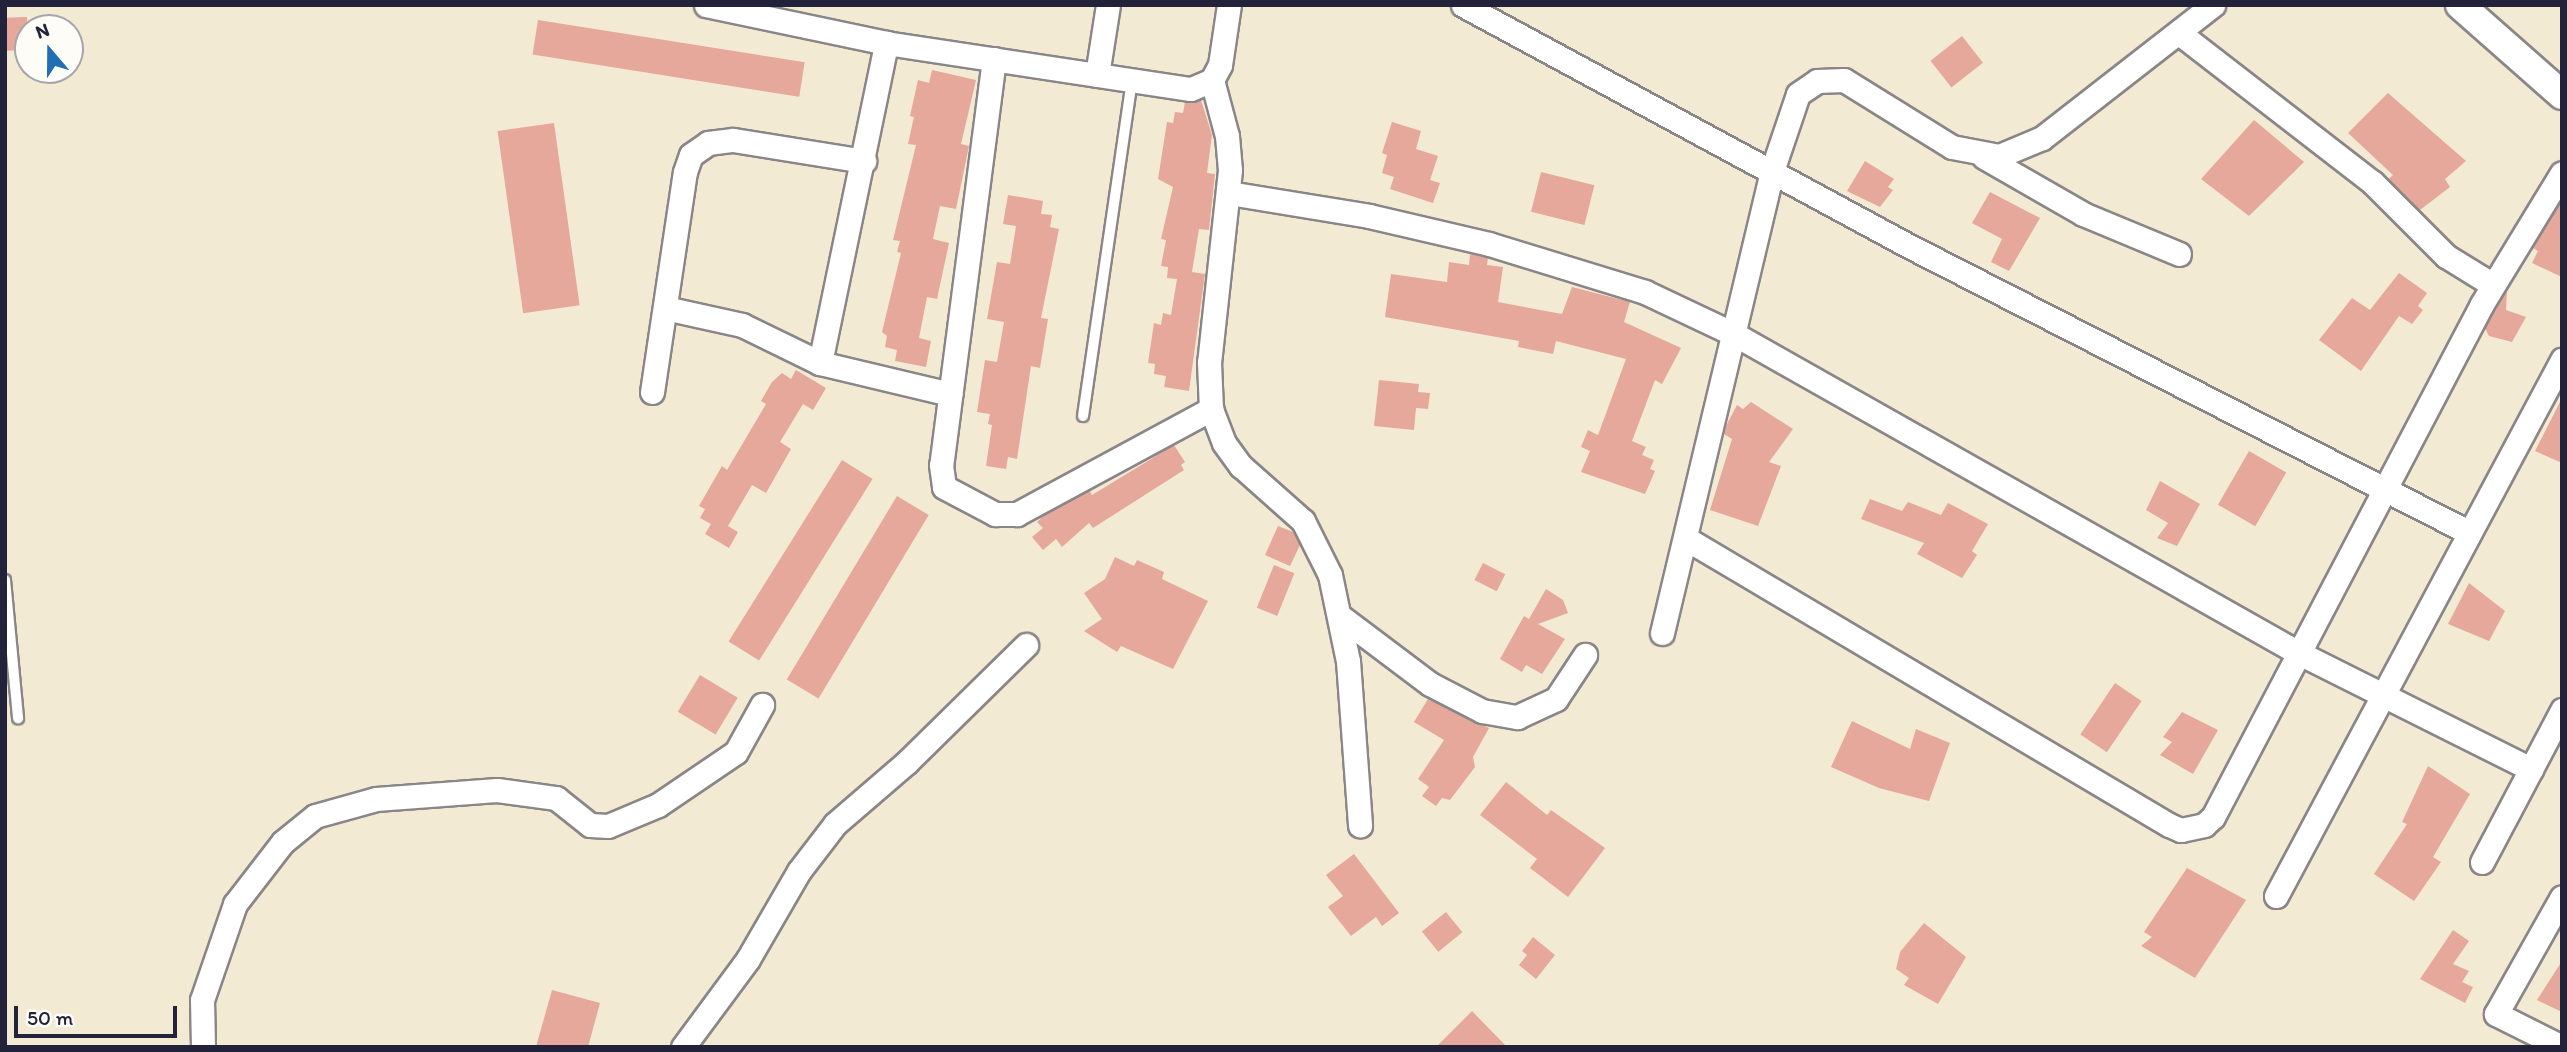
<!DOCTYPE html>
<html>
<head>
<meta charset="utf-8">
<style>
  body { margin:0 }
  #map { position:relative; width:2567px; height:1052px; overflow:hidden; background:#f3ead3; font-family:Itim,sans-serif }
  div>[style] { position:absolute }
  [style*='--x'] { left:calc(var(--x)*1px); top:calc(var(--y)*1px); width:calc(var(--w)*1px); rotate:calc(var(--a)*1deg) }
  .building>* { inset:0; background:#e5a89b; transform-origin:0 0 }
  .roads { filter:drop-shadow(2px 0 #8a8687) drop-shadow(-2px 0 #8a8687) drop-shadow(0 2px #8a8687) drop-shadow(0 -2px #8a8687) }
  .service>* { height:10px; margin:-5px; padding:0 5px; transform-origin:5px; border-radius:5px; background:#fff }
  .minor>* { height:23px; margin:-11.5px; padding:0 11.5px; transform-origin:11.5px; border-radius:11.5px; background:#fff }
  .tertiary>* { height:28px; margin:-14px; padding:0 14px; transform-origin:14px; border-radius:14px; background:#fff }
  span { translate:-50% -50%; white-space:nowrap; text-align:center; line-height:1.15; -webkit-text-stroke:6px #fdfcf7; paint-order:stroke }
  .frame { position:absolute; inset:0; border:7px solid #22223b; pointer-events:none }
  .north { position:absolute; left:14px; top:14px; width:70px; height:70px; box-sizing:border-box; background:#fdfcf7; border:2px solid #a5a5ac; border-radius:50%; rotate:340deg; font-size:19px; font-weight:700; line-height:28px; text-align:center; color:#22223b }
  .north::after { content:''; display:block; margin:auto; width:24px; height:32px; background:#1f6fb2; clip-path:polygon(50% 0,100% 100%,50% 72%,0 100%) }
  .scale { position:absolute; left:14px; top:1006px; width:163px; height:32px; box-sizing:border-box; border:4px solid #22223b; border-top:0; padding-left:9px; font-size:21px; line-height:24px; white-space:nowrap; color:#22223b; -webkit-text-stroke:5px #fdfcf7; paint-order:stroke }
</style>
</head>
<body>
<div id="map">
  <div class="building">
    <i style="left:27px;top:17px;width:33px;height:22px;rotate:88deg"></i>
    <i style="left:538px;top:20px;width:270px;height:35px;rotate:9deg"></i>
    <i style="left:1962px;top:36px;width:34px;height:40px;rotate:52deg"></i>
    <i style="clip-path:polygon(932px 70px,976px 80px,961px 144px,969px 146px,956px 209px,940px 206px,933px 239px,949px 243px,937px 299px,927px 297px,919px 338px,931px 341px,926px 367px,895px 361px,897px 350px,885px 347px,887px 336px,882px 332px,901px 253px,897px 252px,900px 241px,893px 240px,916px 145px,908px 144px,914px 117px,910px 116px,918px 80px,929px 83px)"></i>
    <i style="clip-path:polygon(2388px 93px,2466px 161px,2445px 179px,2450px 187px,2420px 210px,2389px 179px,2393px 175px,2348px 133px)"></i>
    <i style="clip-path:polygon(1201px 100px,1212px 135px,1207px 173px,1215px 174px,1209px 230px,1199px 229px,1192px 272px,1205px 274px,1189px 391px,1164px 387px,1166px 376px,1154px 374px,1155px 364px,1148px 363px,1154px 323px,1161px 325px,1163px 313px,1171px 315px,1177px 279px,1167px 278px,1168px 267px,1161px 266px,1166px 240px,1161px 239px,1173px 187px,1158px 179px,1167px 122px,1173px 123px,1175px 112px,1183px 113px,1185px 102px)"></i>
    <i style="clip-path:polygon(2254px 120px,2304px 162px,2249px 216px,2201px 179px)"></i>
    <i style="clip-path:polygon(1392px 122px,1421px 131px,1416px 149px,1438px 156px,1430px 180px,1440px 183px,1433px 203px,1390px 189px,1394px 177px,1382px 173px,1387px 155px,1382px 153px)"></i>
    <i style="left:554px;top:123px;width:184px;height:57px;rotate:82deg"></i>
    <i style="clip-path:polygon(1865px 161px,1894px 179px,1888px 187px,1893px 190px,1880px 207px,1847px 191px)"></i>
    <i style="left:1541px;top:172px;width:55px;height:41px;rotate:14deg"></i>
    <i style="clip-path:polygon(1990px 192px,2040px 218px,2009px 271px,1991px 262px,2002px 239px,1972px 223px)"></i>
    <i style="clip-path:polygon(1008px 195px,1043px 201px,1041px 214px,1052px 215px,1050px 227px,1059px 229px,1041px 318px,1048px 319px,1040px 368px,1031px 366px,1017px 459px,1008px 457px,1006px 469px,986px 466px,992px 425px,988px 424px,990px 414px,977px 412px,985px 360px,997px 362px,1004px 322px,987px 319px,997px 262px,1010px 264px,1016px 226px,1003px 224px)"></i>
    <i style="clip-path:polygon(2562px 200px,2562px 277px,2532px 263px,2538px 251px,2533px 248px)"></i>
    <i style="clip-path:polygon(1470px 254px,1488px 258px,1487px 265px,1503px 267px,1498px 302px,1562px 314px,1572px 287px,1630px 302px,1624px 322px,1681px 348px,1662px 384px,1655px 380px,1632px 441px,1646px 447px,1642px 455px,1654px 460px,1650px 469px,1655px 471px,1645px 494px,1581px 472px,1590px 451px,1581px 447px,1588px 430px,1598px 435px,1626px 359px,1556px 341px,1553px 354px,1518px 347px,1519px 341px,1385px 317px,1391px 274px,1447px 282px,1449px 262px,1469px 265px)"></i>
    <i style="clip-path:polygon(2399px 273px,2427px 293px,2418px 306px,2423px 310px,2412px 324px,2399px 316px,2361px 371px,2319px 340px,2352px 298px,2370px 310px)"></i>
    <i style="clip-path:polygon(2507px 290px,2506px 310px,2526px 317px,2512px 342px,2489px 336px,2485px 328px)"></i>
    <i style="clip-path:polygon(796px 370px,826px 388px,813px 410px,803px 404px,780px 442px,791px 449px,766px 493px,752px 485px,728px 526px,738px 532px,729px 548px,705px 534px,711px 524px,700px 518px,705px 509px,699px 506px,722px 466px,727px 470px,766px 404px,761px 401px,772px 382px,782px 373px,791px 379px)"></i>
    <i style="clip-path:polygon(1379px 380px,1419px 384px,1418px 392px,1430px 393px,1428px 409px,1416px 408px,1414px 430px,1374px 426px)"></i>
    <i style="clip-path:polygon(2562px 398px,2562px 463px,2535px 451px)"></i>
    <i style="clip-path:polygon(1751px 402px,1793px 429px,1769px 462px,1781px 466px,1758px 526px,1710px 510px,1732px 439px,1724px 434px,1726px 426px,1737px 405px,1743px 409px)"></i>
    <i style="clip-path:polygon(1174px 445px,1185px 462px,1181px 465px,1184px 470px,1093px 528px,1089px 523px,1062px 547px,1056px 539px,1043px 550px,1032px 537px,1043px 528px,1037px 522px,1044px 515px,1090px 491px,1092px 495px)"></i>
    <i style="left:2249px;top:451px;width:43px;height:62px;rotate:30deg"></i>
    <i style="left:842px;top:460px;width:36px;height:214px;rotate:32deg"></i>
    <i style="clip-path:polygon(2160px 481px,2200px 504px,2177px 546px,2157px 538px,2168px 523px,2146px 510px)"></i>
    <i style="left:897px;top:496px;width:37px;height:214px;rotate:31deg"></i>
    <i style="clip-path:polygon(1870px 499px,1902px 511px,1908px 502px,1941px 515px,1948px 503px,1988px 524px,1972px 551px,1977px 555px,1962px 578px,1917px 554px,1924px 543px,1861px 519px)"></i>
    <i style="clip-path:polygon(1278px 526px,1293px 532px,1300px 545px,1290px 566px,1265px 555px)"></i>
    <i style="clip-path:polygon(1115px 557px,1134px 566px,1137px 560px,1164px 572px,1162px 579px,1208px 601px,1173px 669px,1121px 646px,1117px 652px,1084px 631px,1102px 619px,1084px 593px,1105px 579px)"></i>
    <i style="left:1483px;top:563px;width:25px;height:19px;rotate:27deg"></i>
    <i style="left:1274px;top:565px;width:22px;height:46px;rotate:22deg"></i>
    <i style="clip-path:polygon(2469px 583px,2505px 611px,2489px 641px,2448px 624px)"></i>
    <i style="clip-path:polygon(1546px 589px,1563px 600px,1568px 613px,1538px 624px,1565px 639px,1542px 674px,1526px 665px,1522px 672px,1500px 659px,1524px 616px,1529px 619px)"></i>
    <i style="left:700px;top:675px;width:44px;height:43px;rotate:31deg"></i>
    <i style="left:2115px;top:683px;width:32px;height:62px;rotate:34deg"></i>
    <i style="clip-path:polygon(1428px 699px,1489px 728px,1473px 757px,1475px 767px,1450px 800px,1442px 798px,1436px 806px,1422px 796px,1429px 787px,1418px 779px,1444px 740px,1414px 722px)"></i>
    <i style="clip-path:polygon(2182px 712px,2218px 730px,2193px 774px,2160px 755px,2172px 742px,2163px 737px)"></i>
    <i style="clip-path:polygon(1852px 721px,1910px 749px,1916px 729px,1950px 743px,1929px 801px,1879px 788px,1831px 767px)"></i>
    <i style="clip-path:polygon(2428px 766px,2470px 794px,2433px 857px,2441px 862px,2414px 901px,2374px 874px,2407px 824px,2402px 822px)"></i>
    <i style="clip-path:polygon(1506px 782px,1547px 815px,1551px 810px,1605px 848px,1568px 897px,1530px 868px,1537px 859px,1480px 815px)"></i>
    <i style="clip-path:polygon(1354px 854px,1399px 913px,1382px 926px,1376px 917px,1351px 936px,1328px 907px,1343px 896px,1326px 875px)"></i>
    <i style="clip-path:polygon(2187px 868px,2246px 900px,2195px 978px,2141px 946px,2152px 937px,2144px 932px)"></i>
    <i style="left:1446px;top:912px;width:26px;height:31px;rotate:51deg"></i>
    <i style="clip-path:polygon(1924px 923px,1966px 957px,1938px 1004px,1904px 985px,1909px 978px,1896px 969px,1900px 952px)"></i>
    <i style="clip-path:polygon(2453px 930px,2469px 941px,2453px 964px,2469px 971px,2462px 982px,2473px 987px,2465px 1003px,2420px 979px)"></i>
    <i style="clip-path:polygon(1533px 937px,1555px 955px,1536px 979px,1519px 965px,1527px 955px,1522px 951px)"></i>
    <i style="clip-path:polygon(2562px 961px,2562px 1012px,2537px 1000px)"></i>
    <i style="clip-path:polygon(552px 990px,600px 1003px,588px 1047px,536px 1047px)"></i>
    <i style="clip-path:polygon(1472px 1011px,1507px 1047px,1436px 1047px)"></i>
  </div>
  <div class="roads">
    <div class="service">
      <i style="--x:1083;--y:416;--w:339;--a:-81.7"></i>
      <i style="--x:5;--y:580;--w:139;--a:84.6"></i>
    </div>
    <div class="minor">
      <i style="--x:706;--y:5;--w:184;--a:11.9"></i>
      <i style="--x:886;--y:43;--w:308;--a:8.6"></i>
      <i style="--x:1191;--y:89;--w:23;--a:-23"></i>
      <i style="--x:1212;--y:80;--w:17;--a:-62"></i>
      <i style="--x:1220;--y:65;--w:61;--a:-81.5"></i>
      <i style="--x:1463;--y:5;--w:505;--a:28.39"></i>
      <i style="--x:1907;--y:245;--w:632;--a:27.09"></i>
      <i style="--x:2179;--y:33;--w:244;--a:37.7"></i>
      <i style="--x:2372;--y:182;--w:105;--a:45"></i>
      <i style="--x:2446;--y:256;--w:55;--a:31.7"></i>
      <i style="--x:994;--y:59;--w:409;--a:97.4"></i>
      <i style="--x:941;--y:465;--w:22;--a:82"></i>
      <i style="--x:944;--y:487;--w:58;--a:27.9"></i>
      <i style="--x:995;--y:514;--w:22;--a:0"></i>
      <i style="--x:1017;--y:514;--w:221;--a:-28.4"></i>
      <i style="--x:1097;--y:75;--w:71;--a:-81.1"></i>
      <i style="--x:1212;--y:80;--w:58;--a:75"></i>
      <i style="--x:1227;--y:136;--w:34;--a:85"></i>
      <i style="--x:1230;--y:170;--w:193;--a:96.2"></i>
      <i style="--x:1209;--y:362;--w:47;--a:87.6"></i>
      <i style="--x:1211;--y:409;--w:36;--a:69"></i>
      <i style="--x:1224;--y:443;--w:29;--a:54"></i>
      <i style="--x:1241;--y:466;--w:83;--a:41.6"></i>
      <i style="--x:1303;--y:521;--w:60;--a:63.4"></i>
      <i style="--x:1330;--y:575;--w:88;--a:78.2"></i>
      <i style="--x:1348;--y:661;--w:165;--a:85.8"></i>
      <i style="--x:1984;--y:157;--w:114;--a:29.9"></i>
      <i style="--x:2083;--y:214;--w:104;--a:22.6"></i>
      <i style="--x:1229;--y:193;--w:142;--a:9.3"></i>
      <i style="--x:1369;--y:216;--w:123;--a:13.1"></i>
      <i style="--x:1489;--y:244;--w:163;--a:17.1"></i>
      <i style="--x:1645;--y:292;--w:98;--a:25.3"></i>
      <i style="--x:1734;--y:334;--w:647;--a:29.46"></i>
      <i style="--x:2297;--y:652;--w:262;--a:26.6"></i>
      <i style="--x:665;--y:308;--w:79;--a:12.4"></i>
      <i style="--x:742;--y:325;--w:87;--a:26"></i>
      <i style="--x:820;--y:363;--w:134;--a:13.4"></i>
      <i style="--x:820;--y:363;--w:327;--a:-78.3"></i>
      <i style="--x:652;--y:392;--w:222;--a:-81.5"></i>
      <i style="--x:685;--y:172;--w:18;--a:-71"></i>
      <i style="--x:691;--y:155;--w:21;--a:-35"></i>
      <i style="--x:708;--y:143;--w:25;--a:-7"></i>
      <i style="--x:733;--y:140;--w:133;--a:9.1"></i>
      <i style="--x:1685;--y:538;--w:563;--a:30.67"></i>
      <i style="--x:2169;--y:825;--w:13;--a:23"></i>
      <i style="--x:2181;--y:830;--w:24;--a:-12"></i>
      <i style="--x:2204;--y:825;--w:12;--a:-42"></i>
      <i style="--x:2213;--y:817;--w:579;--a:-62.33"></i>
      <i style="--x:2482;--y:304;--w:153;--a:-58.6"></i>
      <i style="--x:1341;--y:617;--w:111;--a:37"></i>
      <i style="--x:1430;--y:684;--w:59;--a:27.4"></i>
      <i style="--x:1482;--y:711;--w:36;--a:10"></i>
      <i style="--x:1517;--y:717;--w:43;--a:-24.8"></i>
      <i style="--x:1556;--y:699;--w:53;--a:-56.6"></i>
      <i style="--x:1662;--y:633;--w:475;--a:-76.6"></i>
      <i style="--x:1772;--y:171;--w:81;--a:-71.3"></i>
      <i style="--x:1798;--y:94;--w:23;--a:-34"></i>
      <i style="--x:1817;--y:81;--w:27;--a:-2"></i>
      <i style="--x:1844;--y:80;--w:127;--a:31.8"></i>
      <i style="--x:1952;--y:147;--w:48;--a:10.8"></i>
      <i style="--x:1999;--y:156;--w:47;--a:-22.7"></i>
      <i style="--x:2042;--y:138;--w:217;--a:-37.9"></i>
      <i style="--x:2482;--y:862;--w:172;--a:-62.2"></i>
      <i style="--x:2276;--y:896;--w:608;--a:-61.92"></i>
      <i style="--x:203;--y:1047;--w:47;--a:-91.2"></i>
      <i style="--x:202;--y:1000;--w:102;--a:-71"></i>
      <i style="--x:235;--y:904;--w:78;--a:-52.3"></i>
      <i style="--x:283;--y:842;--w:41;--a:-39.1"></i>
      <i style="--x:315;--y:816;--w:63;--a:-15.6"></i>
      <i style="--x:376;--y:799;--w:121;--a:-4.3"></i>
      <i style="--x:497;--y:790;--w:60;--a:7.7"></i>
      <i style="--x:556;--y:798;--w:43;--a:38.5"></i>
      <i style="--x:590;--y:825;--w:18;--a:3"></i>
      <i style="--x:608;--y:826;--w:54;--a:-22.8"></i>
      <i style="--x:658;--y:805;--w:94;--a:-34.2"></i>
      <i style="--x:736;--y:752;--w:54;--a:-61"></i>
      <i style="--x:683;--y:1047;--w:109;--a:-53.5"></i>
      <i style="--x:748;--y:959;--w:102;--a:-59.9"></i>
      <i style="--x:799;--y:871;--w:59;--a:-52.5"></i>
      <i style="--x:835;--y:824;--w:95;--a:-40.7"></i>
      <i style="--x:907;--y:762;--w:167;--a:-44.5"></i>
      <i style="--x:2562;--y:1047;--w:74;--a:-153.4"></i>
      <i style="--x:2496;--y:1014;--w:134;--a:-60.6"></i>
    </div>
    <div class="tertiary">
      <i style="--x:2460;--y:5;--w:136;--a:41.4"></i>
    </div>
  </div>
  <div class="frame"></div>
  <div class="north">N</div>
  <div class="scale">50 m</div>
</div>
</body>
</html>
